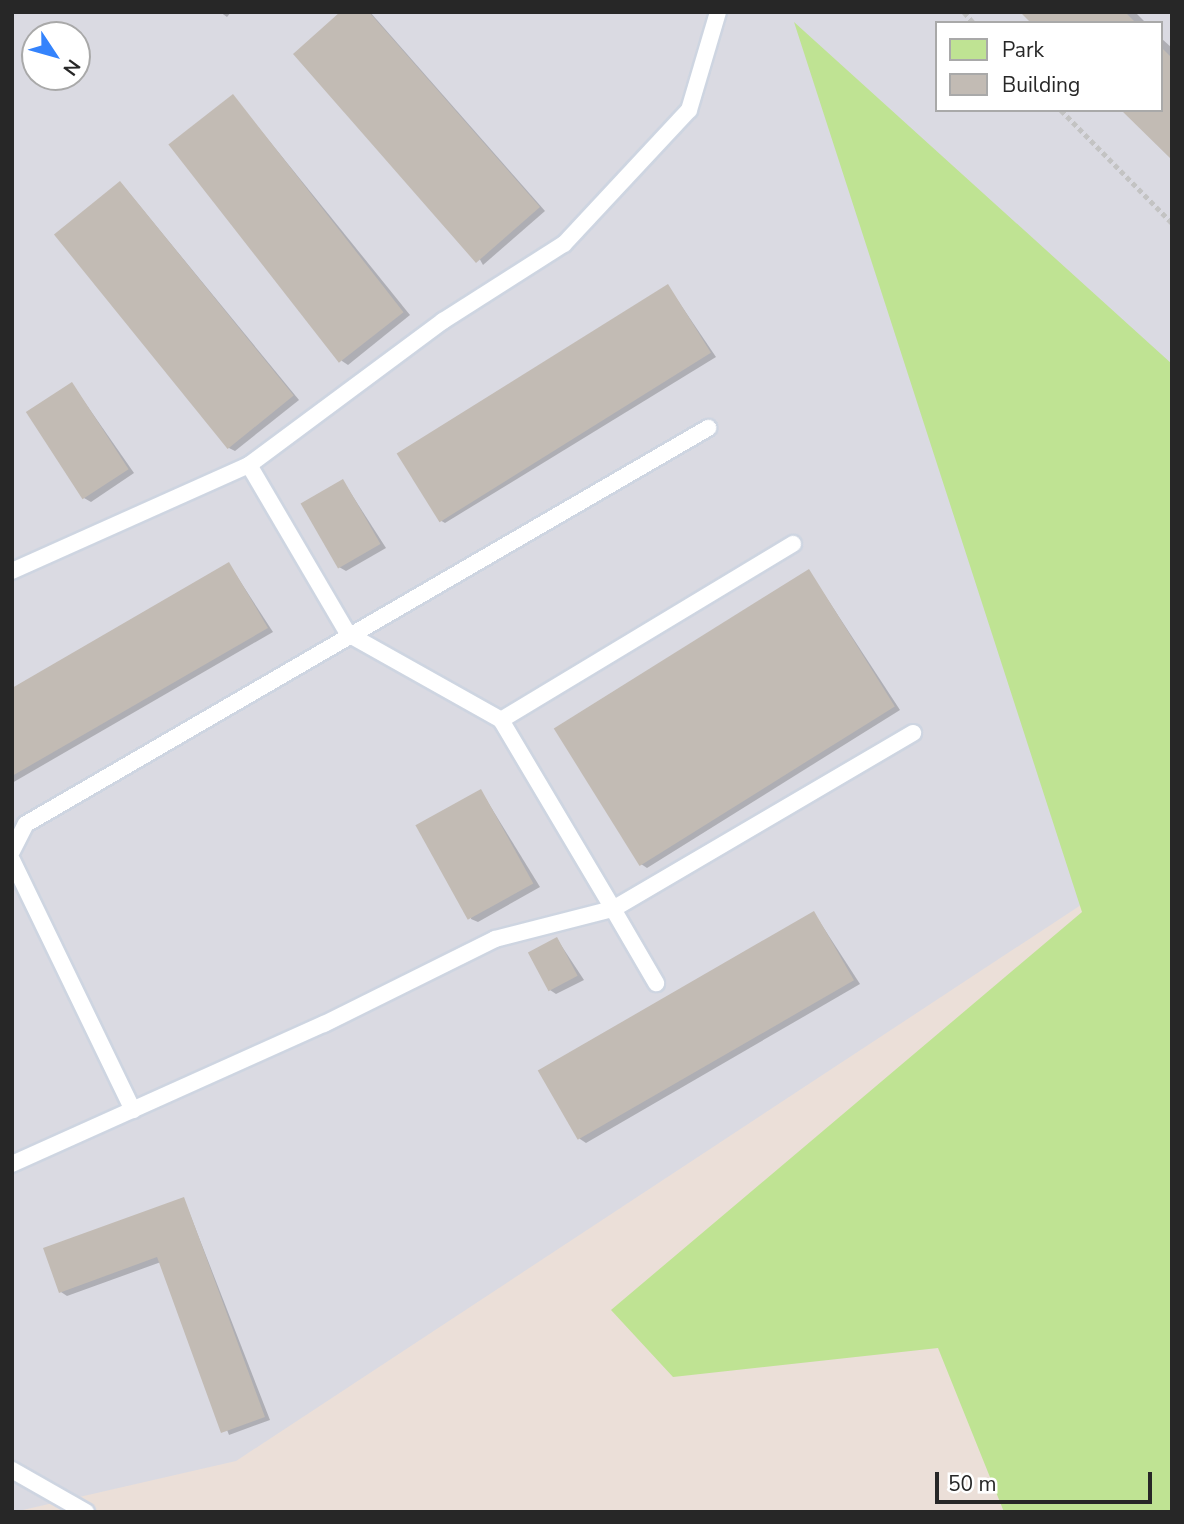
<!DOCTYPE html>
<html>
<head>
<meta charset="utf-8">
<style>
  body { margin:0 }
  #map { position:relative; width:1184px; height:1524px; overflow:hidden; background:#ebdfd8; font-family:"Nunito Sans",sans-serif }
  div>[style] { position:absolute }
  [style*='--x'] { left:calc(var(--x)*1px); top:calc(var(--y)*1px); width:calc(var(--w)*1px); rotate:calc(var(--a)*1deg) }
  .industrial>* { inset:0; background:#dadae2 }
  .green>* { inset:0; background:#bfe393 }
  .shadow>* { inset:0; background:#0003 }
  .building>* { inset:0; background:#c2bbb4; transform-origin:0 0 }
  .path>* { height:4.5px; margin-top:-2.25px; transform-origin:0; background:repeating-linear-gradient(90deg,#c3c3c3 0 5px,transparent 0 8.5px) }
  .roads { filter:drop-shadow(2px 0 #ced5e1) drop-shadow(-2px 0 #ced5e1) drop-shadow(0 2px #ced5e1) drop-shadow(0 -2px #ced5e1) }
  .lane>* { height:16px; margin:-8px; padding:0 8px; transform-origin:8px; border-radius:8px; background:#fff }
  span { translate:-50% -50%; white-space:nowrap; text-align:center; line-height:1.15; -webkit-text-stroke:6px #fff; paint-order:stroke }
  .frame { position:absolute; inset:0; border:14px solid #272727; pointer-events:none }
  .legend { position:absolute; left:935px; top:21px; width:228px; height:91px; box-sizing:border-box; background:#fff; border:2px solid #a9a9a9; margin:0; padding:9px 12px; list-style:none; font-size:21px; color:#272727 }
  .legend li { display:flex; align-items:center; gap:14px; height:35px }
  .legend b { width:35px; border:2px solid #a9a9a9 }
  .north { position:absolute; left:21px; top:21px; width:70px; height:70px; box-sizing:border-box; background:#fff; border:2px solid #a9a9a9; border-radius:50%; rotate:126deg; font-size:19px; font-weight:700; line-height:28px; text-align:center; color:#272727 }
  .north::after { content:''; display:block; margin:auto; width:24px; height:32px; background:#3483fc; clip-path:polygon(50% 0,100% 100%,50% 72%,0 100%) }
  .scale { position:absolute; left:935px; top:1472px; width:217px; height:32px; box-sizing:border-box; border:4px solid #272727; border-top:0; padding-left:9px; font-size:21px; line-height:24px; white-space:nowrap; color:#272727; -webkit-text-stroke:5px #fff; paint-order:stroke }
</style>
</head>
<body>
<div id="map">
  <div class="industrial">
    <i style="clip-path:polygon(evenodd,12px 12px,1172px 12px,1172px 845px,236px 1461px,14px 1512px,12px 12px,937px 23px,1161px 23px,1161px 110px,937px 110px,937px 23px,12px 12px,35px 35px,77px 35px,77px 77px,35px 77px,35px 35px)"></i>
  </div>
  <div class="green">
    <i style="clip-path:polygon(794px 22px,1172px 364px,1172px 1512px,1004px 1512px,938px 1348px,673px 1377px,611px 1310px,1082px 912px)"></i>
  </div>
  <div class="shadow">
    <i style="clip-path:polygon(220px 12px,231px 12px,227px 17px)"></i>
    <i style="clip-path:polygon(343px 12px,370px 12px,545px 211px,483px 265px)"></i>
    <i style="clip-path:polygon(1023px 12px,1135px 12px,1146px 23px,1034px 23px)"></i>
    <i style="clip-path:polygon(1161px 38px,1172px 48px,1172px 158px,1161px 110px)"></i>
    <i style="clip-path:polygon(233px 96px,410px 315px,348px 365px,342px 361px)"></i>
    <i style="clip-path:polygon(121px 183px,299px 400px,235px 451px,229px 448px)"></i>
    <i style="clip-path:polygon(668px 286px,716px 357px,445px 523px,438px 519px)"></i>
    <i style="clip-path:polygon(72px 384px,134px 473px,91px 502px,84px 498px)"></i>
    <i style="clip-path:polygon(343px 481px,386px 548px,346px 571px,339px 567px)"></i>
    <i style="clip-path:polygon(229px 564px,273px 632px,12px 783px,12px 690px)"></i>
    <i style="clip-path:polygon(809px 571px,900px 710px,647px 868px,641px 864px)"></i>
    <i style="clip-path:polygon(481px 791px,540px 887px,478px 922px,471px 919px)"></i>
    <i style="clip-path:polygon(814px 913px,860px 984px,586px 1143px,580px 1139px,540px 1072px)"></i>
    <i style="clip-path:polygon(557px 939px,584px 980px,556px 994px,550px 990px)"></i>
    <i style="clip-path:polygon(184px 1199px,270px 1420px,229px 1435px,161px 1262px,67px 1296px,61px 1292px)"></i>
  </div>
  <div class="building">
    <i style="clip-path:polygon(340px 12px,369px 12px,540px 207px,476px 263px,293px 54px)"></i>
    <i style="clip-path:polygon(1020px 12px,1125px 12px,1136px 23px,1031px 23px)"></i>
    <i style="clip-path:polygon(1161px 47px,1172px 58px,1172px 160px,1121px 110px,1161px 110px)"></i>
    <i style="left:233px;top:94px;width:277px;height:82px;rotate:52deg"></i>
    <i style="left:120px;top:181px;width:276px;height:85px;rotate:51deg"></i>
    <i style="left:668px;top:284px;width:81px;height:320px;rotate:58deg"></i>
    <i style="left:72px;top:382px;width:104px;height:55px;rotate:57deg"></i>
    <i style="left:343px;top:479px;width:75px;height:49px;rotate:60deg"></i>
    <i style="clip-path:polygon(229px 562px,268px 628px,12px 776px,12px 688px)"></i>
    <i style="left:809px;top:569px;width:162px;height:301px;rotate:58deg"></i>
    <i style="left:481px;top:789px;width:108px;height:75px;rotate:61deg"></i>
    <i style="left:814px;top:911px;width:80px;height:319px;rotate:60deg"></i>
    <i style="left:557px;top:937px;width:44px;height:33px;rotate:62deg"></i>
    <i style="clip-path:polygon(184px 1197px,265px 1417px,221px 1433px,157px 1257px,59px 1293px,43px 1248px)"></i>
  </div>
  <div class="path">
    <i style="--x:964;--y:12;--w:15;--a:48"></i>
    <i style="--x:1061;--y:110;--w:158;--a:45.5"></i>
  </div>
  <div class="roads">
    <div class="lane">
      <i style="--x:249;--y:465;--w:196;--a:59.6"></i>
      <i style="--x:348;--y:634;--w:176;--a:29.3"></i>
      <i style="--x:501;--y:720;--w:220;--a:59.3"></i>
      <i style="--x:613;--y:909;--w:348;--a:-30.4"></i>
      <i style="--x:12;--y:571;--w:260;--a:-24.1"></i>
      <i style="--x:249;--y:465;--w:242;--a:-36.6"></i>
      <i style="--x:443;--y:321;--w:143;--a:-32.5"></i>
      <i style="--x:564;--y:244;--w:183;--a:-47"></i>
      <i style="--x:689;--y:110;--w:102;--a:-73.5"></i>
      <i style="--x:501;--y:720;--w:341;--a:-31.1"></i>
      <i style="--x:12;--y:851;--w:30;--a:-63"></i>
      <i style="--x:26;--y:824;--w:789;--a:-30.14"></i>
      <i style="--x:12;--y:860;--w:278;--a:64.2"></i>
      <i style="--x:12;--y:1164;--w:342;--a:-24.2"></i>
      <i style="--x:324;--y:1024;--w:191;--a:-26.4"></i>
      <i style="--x:495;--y:939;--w:122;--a:-14.3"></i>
      <i style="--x:613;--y:909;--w:86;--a:59.8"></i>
      <i style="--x:12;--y:1470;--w:85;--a:29.6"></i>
    </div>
  </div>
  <div class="frame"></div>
  <ul class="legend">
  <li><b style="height:19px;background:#bfe393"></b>Park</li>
  <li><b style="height:19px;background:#c2bbb4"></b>Building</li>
  </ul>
  <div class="north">N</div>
  <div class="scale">50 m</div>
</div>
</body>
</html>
